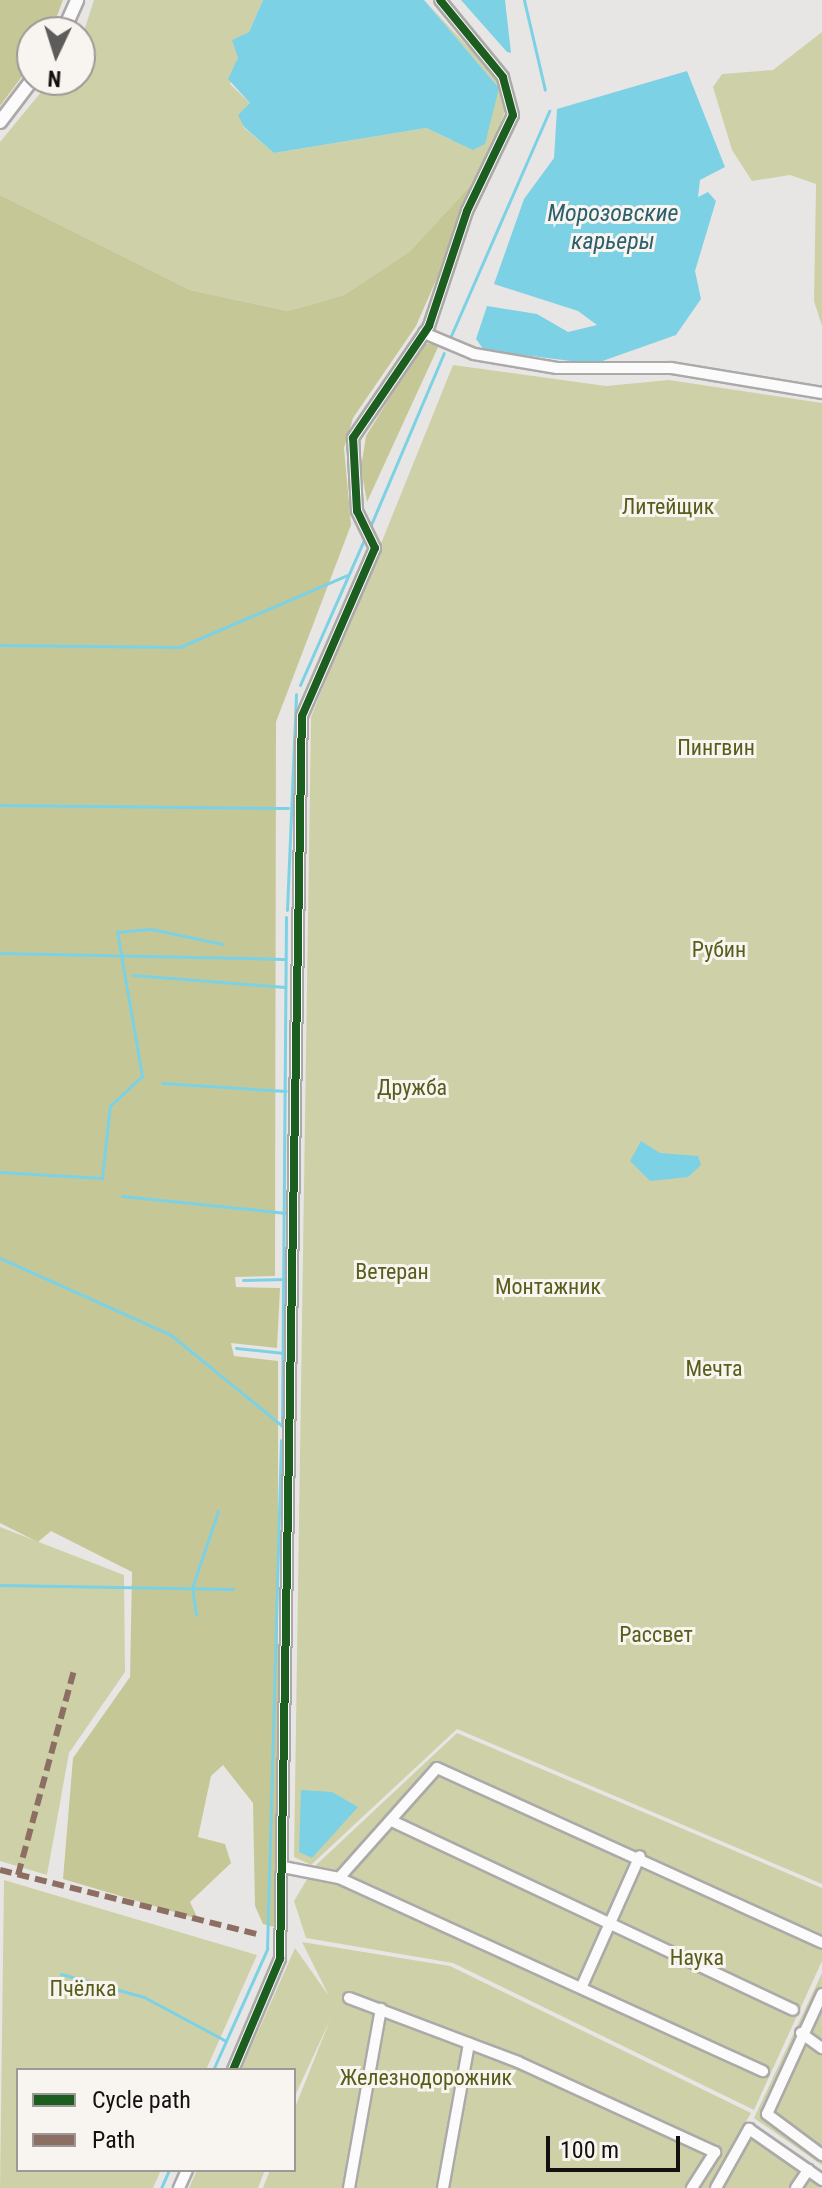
<!DOCTYPE html>
<html>
<head>
<meta charset="utf-8">
<style>
  body { margin:0 }
  #map { position:relative; width:822px; height:2188px; overflow:hidden; background:#e8e6e4; font-family:"Roboto Condensed",sans-serif }
  div>[style] { position:absolute }
  [style*='--x'] { left:calc(var(--x)*1px); top:calc(var(--y)*1px); width:calc(var(--w)*1px); rotate:calc(var(--a)*1deg) }
  .green>* { inset:0; background:#ced1a8 }
  .forest>* { inset:0; background:#c5c896 }
  .water>* { inset:0; background:#7cd1e5 }
  .stream>* { height:3px; margin:-1.5px; padding:0 1.5px; transform-origin:1.5px; border-radius:1.5px; background:#7cd1e5 }
  .roads { filter:drop-shadow(2px 0 #acaaa8) drop-shadow(-2px 0 #acaaa8) drop-shadow(0 2px #acaaa8) drop-shadow(0 -2px #acaaa8) }
  .minor>* { height:10px; margin:-5px; padding:0 5px; transform-origin:5px; border-radius:5px; background:#fcfbfb }
  .tertiary>* { height:12px; margin:-6px; padding:0 6px; transform-origin:6px; border-radius:6px; background:#fcfbfb }
  .quiet>* { height:6px; margin-top:-3px; transform-origin:0; background:repeating-linear-gradient(90deg,#8d6e63 0 12px,transparent 0 18px) }
  .cycleway>* { height:8px; margin:-4px; padding:0 4px; transform-origin:4px; border-radius:4px; background:#1b5e20 }
  span { translate:-50% -50%; white-space:nowrap; text-align:center; line-height:1.15; -webkit-text-stroke:6px #f8f4ef; paint-order:stroke }
  .park-label { font-size:22px; color:#595d1b }
  .water-label { font-size:24px; color:#2d5f6c; font-style:italic }
  .legend { position:absolute; left:16px; top:2068px; width:280px; height:104px; box-sizing:border-box; background:#f8f4ef; border:2px solid #9c9996; margin:0; padding:10px 14px; list-style:none; font-size:24px; color:#121110 }
  .legend li { display:flex; align-items:center; gap:16px; height:40px }
  .legend b { width:40px; border:2px solid #9c9996 }
  .north { position:absolute; left:16px; top:16px; width:80px; height:80px; box-sizing:border-box; background:#f8f4ef; border:2px solid #9c9996; border-radius:50%; rotate:184deg; font-size:22px; font-weight:700; line-height:32px; text-align:center; color:#121110 }
  .north::after { content:''; display:block; margin:auto; width:28px; height:36px; background:#5d5c5a; clip-path:polygon(50% 0,100% 100%,50% 72%,0 100%) }
  .scale { position:absolute; left:546px; top:2136px; width:134px; height:36px; box-sizing:border-box; border:4px solid #121110; border-top:0; padding-left:10px; font-size:24px; line-height:28px; white-space:nowrap; color:#121110; -webkit-text-stroke:6px #f8f4ef; paint-order:stroke }
</style>
</head>
<body>
<div id="map">
  <div class="green">
    <i style="clip-path:polygon(94px 0,263px 0,249px 32px,233px 40px,238px 58px,230px 84px,250px 103px,243px 127px,274px 153px,426px 128px,451px 140px,499px 88px,424px 0,501px 82px,506px 108px,484px 171px,409px 252px,344px 295px,288px 311px,190px 290px,0 195px,0 142px,51px 80px,80px 80px,80px 43px)"></i>
    <i style="clip-path:polygon(822px 32px,822px 326px,814px 301px,816px 184px,790px 175px,752px 181px,732px 150px,713px 87px,722px 74px,773px 70px)"></i>
    <i style="clip-path:polygon(453px 365px,606px 386px,669px 380px,822px 403px,822px 1884px,457px 1729px,311px 1865px,294px 1857px,311px 717px)"></i>
    <i style="clip-path:polygon(0 1527px,124px 1575px,125px 1672px,69px 1753px,47px 1875px,0 1861px)"></i>
    <i style="clip-path:polygon(457px 1733px,822px 1888px,822px 1961px,754px 2110px,453px 1963px,306px 1938px,294px 1901px,315px 1866px)"></i>
    <i style="clip-path:polygon(4px 1880px,257px 1955px,206px 2070px,18px 2070px,18px 2170px,161px 2170px,153px 2188px,0 2188px)"></i>
    <i style="clip-path:polygon(302px 1942px,450px 1966px,751px 2113px,709px 2188px,263px 2188px,270px 2170px,294px 2170px,294px 2110px,330px 2020px,294px 2098px,294px 2070px,241px 2070px,295px 1948px,329px 1996px)"></i>
    <i style="clip-path:polygon(822px 1973px,822px 2165px,754px 2118px)"></i>
    <i style="clip-path:polygon(749px 2121px,822px 2172px,822px 2188px,714px 2188px)"></i>
    <i style="clip-path:polygon(197px 2170px,265px 2170px,258px 2188px,189px 2188px)"></i>
  </div>
  <div class="forest">
    <i style="clip-path:polygon(0 0,63px 0,51px 32px,32px 32px,32px 63px,0 106px)"></i>
    <i style="clip-path:polygon(484px 171px,416px 326px,353px 418px,344px 448px,351px 525px,276px 722px,275px 1276px,235px 1277px,236px 1287px,280px 1288px,277px 1348px,231px 1343px,234px 1356px,278px 1361px,278px 1920px,273px 1927px,263px 1924px,255px 1906px,253px 1803px,223px 1765px,211px 1776px,198px 1837px,225px 1844px,231px 1863px,190px 1902px,198px 1919px,63px 1879px,73px 1758px,130px 1677px,132px 1572px,51px 1531px,38px 1542px,0 1523px,0 195px,190px 290px,288px 311px,344px 295px,409px 252px)"></i>
    <i style="clip-path:polygon(436px 343px,439px 345px,367px 502px,361px 468px,366px 436px,423px 344px)"></i>
  </div>
  <div class="water">
    <i style="clip-path:polygon(263px 0,424px 0,499px 88px,485px 144px,473px 150px,426px 128px,274px 153px,244px 127px,238px 115px,250px 103px,228px 79px,238px 58px,232px 40px,249px 32px)"></i>
    <i style="clip-path:polygon(461px 0,505px 0,511px 53px,507px 52px)"></i>
    <i style="clip-path:polygon(687px 71px,725px 167px,700px 180px,698px 197px,708px 192px,716px 201px,695px 271px,701px 299px,676px 335px,594px 364px,484px 350px,476px 339px,487px 306px,537px 314px,568px 332px,597px 325px,578px 311px,494px 284px,524px 199px,554px 158px,557px 109px)"></i>
    <i style="clip-path:polygon(641px 1141px,660px 1153px,698px 1156px,701px 1165px,688px 1177px,650px 1181px,630px 1161px)"></i>
    <i style="clip-path:polygon(301px 1790px,332px 1792px,358px 1807px,312px 1858px,299px 1852px)"></i>
  </div>
  <div class="stream">
    <i style="--x:524;--y:0;--w:92;--a:76.9"></i>
    <i style="--x:450;--y:338;--w:248;--a:-66.4"></i>
    <i style="--x:370;--y:527;--w:189;--a:-67"></i>
    <i style="--x:0;--y:645;--w:180;--a:0.6"></i>
    <i style="--x:180;--y:647;--w:182;--a:-23.3"></i>
    <i style="--x:300;--y:685;--w:158;--a:-66.2"></i>
    <i style="--x:0;--y:805;--w:288;--a:0.6"></i>
    <i style="--x:287;--y:910;--w:216;--a:-87.6"></i>
    <i style="--x:0;--y:953;--w:284;--a:1.2"></i>
    <i style="--x:133;--y:975;--w:152;--a:4.5"></i>
    <i style="--x:162;--y:1083;--w:124;--a:3.7"></i>
    <i style="--x:0;--y:1172;--w:102;--a:3.4"></i>
    <i style="--x:102;--y:1178;--w:72;--a:-83.7"></i>
    <i style="--x:110;--y:1106;--w:44;--a:-43.2"></i>
    <i style="--x:142;--y:1076;--w:146;--a:-99.8"></i>
    <i style="--x:117;--y:932;--w:34;--a:-5"></i>
    <i style="--x:151;--y:929;--w:73;--a:11.9"></i>
    <i style="--x:122;--y:1196;--w:165;--a:5.9"></i>
    <i style="--x:0;--y:1258;--w:188;--a:24.2"></i>
    <i style="--x:171;--y:1335;--w:144;--a:39.3"></i>
    <i style="--x:243;--y:1280;--w:43;--a:-1.3"></i>
    <i style="--x:236;--y:1348;--w:48;--a:5.9"></i>
    <i style="--x:282;--y:1426;--w:509;--a:-89.55"></i>
    <i style="--x:0;--y:1585;--w:233;--a:1"></i>
    <i style="--x:196;--y:1615;--w:27;--a:-98"></i>
    <i style="--x:192;--y:1588;--w:81;--a:-71.3"></i>
    <i style="--x:61;--y:1974;--w:86;--a:15.5"></i>
    <i style="--x:144;--y:1997;--w:93;--a:28.2"></i>
    <i style="--x:213;--y:2070;--w:133;--a:-65.9"></i>
    <i style="--x:267;--y:1949;--w:509;--a:-88.42"></i>
    <i style="--x:161;--y:2188;--w:20;--a:-66"></i>
  </div>
  <div class="roads">
    <div class="minor">
      <i style="--x:424;--y:333;--w:54;--a:22.8"></i>
      <i style="--x:474;--y:354;--w:84;--a:9.6"></i>
      <i style="--x:557;--y:368;--w:114;--a:0"></i>
      <i style="--x:671;--y:368;--w:153;--a:9.4"></i>
      <i style="--x:394;--y:1822;--w:441;--a:25.2"></i>
      <i style="--x:283;--y:1867;--w:57;--a:11.1"></i>
      <i style="--x:339;--y:1878;--w:147;--a:-48.3"></i>
      <i style="--x:437;--y:1768;--w:423;--a:24.4"></i>
      <i style="--x:339;--y:1878;--w:466;--a:24.5"></i>
      <i style="--x:582;--y:1986;--w:142;--a:-66"></i>
      <i style="--x:822;--y:1994;--w:132;--a:114.6"></i>
      <i style="--x:767;--y:2114;--w:69;--a:36.7"></i>
      <i style="--x:349;--y:1998;--w:181;--a:20.7"></i>
      <i style="--x:518;--y:2062;--w:217;--a:24.6"></i>
      <i style="--x:715;--y:2152;--w:43;--a:122.6"></i>
      <i style="--x:801;--y:2033;--w:26;--a:36"></i>
      <i style="--x:233;--y:2070;--w:121;--a:-67.1"></i>
      <i style="--x:280;--y:1959;--w:1243;--a:-88.99"></i>
      <i style="--x:302;--y:716;--w:183;--a:-66.5"></i>
      <i style="--x:375;--y:548;--w:41;--a:-115.9"></i>
      <i style="--x:357;--y:511;--w:73;--a:-93.1"></i>
      <i style="--x:353;--y:438;--w:135;--a:-55.8"></i>
      <i style="--x:429;--y:326;--w:121;--a:-71.7"></i>
      <i style="--x:467;--y:211;--w:106;--a:-64.4"></i>
      <i style="--x:513;--y:115;--w:39;--a:-105"></i>
      <i style="--x:503;--y:77;--w:99;--a:-129.3"></i>
      <i style="--x:179;--y:2188;--w:20;--a:-66"></i>
      <i style="--x:349;--y:2188;--w:182;--a:-79.9"></i>
      <i style="--x:443;--y:2188;--w:147;--a:-79.8"></i>
      <i style="--x:716;--y:2188;--w:68;--a:-60.8"></i>
      <i style="--x:749;--y:2129;--w:89;--a:34.9"></i>
      <i style="--x:796;--y:2188;--w:22;--a:-56"></i>
    </div>
    <div class="tertiary">
      <i style="--x:63;--y:32;--w:35;--a:-66"></i>
      <i style="--x:0;--y:122;--w:53;--a:-52.7"></i>
    </div>
  </div>
  <div class="quiet">
    <i style="--x:0;--y:1870;--w:268;--a:14"></i>
    <i style="--x:18;--y:1875;--w:216;--a:-74.7"></i>
  </div>
  <div class="cycleway">
    <i style="--x:233;--y:2070;--w:121;--a:-67.1"></i>
    <i style="--x:280;--y:1959;--w:1243;--a:-88.99"></i>
    <i style="--x:302;--y:716;--w:183;--a:-66.5"></i>
    <i style="--x:375;--y:548;--w:41;--a:-115.9"></i>
    <i style="--x:357;--y:511;--w:73;--a:-93.1"></i>
    <i style="--x:353;--y:438;--w:135;--a:-55.8"></i>
    <i style="--x:429;--y:326;--w:121;--a:-71.7"></i>
    <i style="--x:467;--y:211;--w:106;--a:-64.4"></i>
    <i style="--x:513;--y:115;--w:39;--a:-105"></i>
    <i style="--x:503;--y:77;--w:99;--a:-129.3"></i>
  </div>
  <div class="park-label">
    <span style="left:668px;top:507px">Литейщик</span>
    <span style="left:716px;top:748px">Пингвин</span>
    <span style="left:719px;top:950px">Рубин</span>
    <span style="left:412px;top:1088px">Дружба</span>
    <span style="left:392px;top:1272px">Ветеран</span>
    <span style="left:548px;top:1287px">Монтажник</span>
    <span style="left:714px;top:1369px">Мечта</span>
    <span style="left:656px;top:1635px">Рассвет</span>
    <span style="left:697px;top:1958px">Наука</span>
    <span style="left:83px;top:1989px">Пчёлка</span>
    <span style="left:426px;top:2078px">Железнодорожник</span>
  </div>
  <div class="water-label">
    <span style="left:613px;top:228px">Морозовские<br>карьеры</span>
  </div>
  <ul class="legend">
  <li><b style="height:10px;background:#1b5e20"></b>Cycle path</li>
  <li><b style="height:10px;background:#8d6e63"></b>Path</li>
  </ul>
  <div class="north">N</div>
  <div class="scale">100 m</div>
</div>
</body>
</html>
